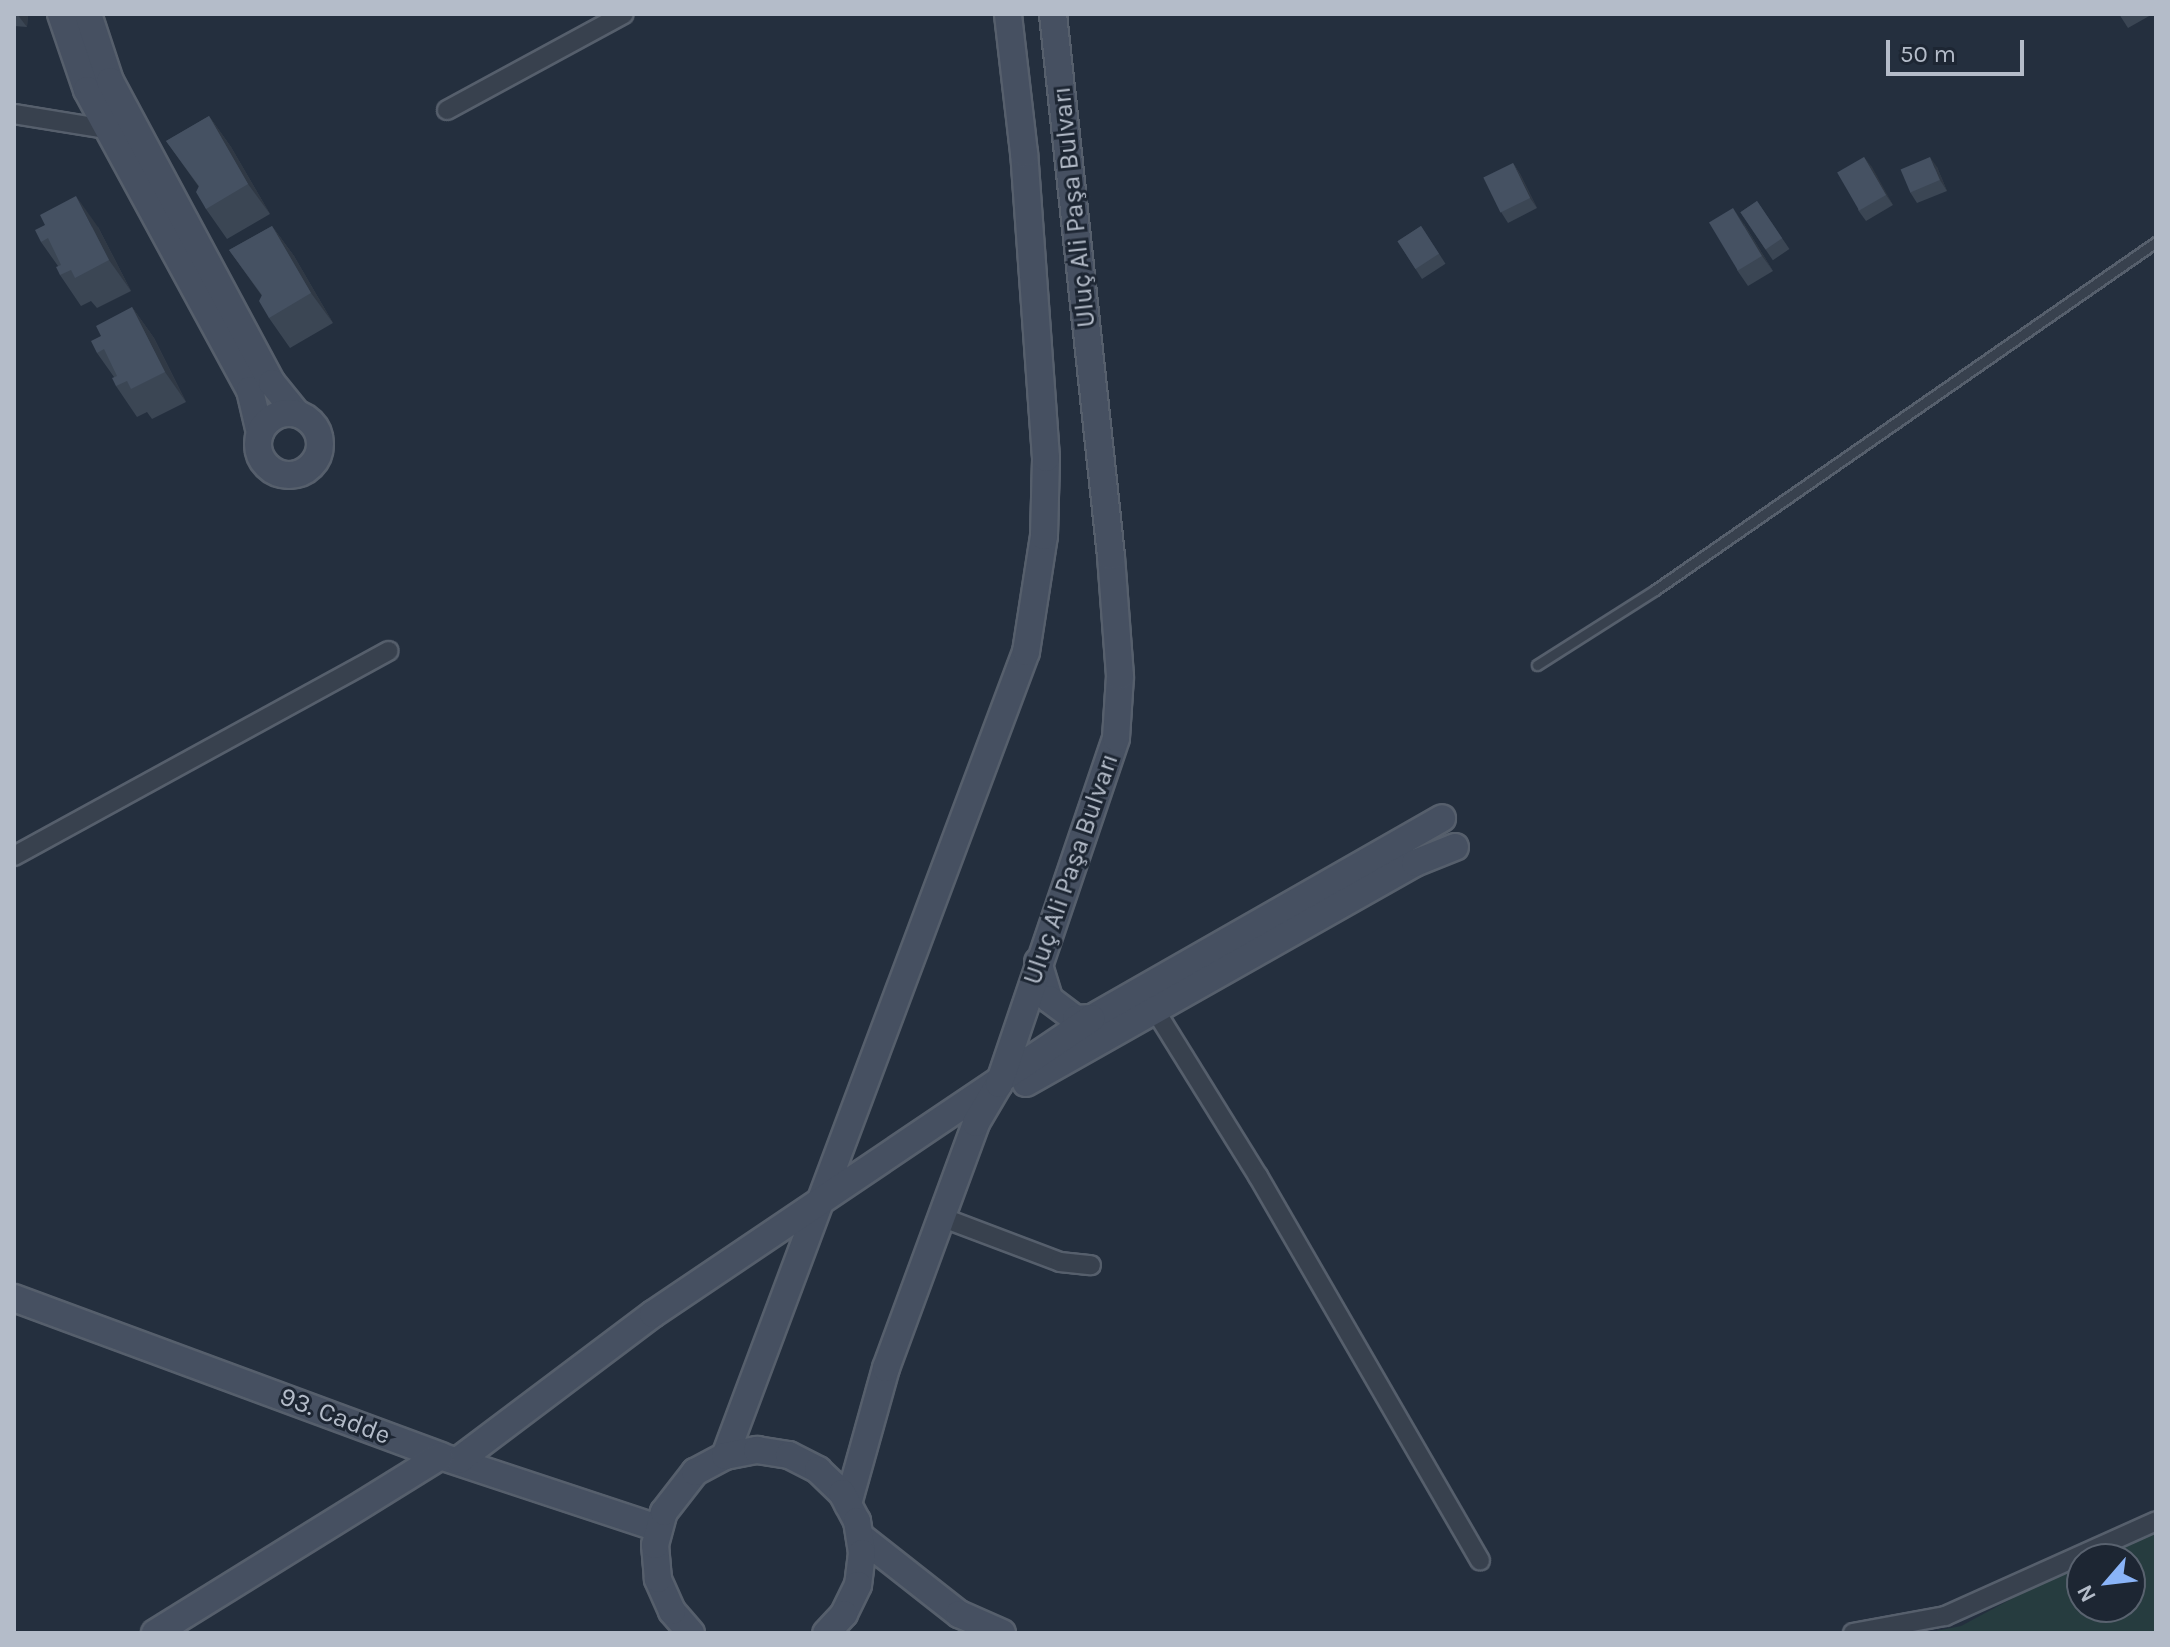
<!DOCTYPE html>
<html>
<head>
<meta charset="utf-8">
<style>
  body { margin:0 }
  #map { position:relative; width:2170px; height:1647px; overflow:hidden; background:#242f3e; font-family:Karla,sans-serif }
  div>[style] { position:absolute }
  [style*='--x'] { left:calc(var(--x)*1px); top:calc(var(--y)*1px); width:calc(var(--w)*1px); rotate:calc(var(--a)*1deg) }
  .green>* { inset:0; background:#263c3f }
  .roads { filter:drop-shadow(2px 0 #565f6c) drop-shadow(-2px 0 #565f6c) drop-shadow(0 2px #565f6c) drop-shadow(0 -2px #565f6c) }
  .lane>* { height:9px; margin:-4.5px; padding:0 4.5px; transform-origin:4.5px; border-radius:4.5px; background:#38414e }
  .street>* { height:18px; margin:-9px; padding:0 9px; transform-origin:9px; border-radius:9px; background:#38414e }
  .secondary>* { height:26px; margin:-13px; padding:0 13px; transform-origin:13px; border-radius:13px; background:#465061 }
  .secondary>.ring { margin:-13px; padding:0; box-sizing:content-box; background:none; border:26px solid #465061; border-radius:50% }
  .wall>* { inset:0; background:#3b4654; transform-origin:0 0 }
  .shaded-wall>* { inset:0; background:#303945 }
  .building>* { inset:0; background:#455162; transform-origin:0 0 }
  span { translate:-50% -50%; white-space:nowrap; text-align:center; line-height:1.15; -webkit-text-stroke:6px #1d2633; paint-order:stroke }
  .street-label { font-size:26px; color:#b4bcc9 }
  .frame { position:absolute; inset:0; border:16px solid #b4bcc9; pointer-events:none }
  .north { position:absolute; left:2066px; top:1543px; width:80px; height:80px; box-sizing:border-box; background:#1d2633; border:2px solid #59626f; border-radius:50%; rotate:242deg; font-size:22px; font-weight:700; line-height:32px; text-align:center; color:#b4bcc9 }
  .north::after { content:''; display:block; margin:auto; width:28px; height:36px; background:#8ab4f8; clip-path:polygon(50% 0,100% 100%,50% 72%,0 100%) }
  .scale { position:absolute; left:1886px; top:40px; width:138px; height:36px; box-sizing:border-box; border:4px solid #b4bcc9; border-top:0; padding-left:10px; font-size:24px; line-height:28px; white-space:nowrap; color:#b4bcc9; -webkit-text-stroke:6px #1d2633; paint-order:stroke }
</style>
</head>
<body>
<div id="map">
  <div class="green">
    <i style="clip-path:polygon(2156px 1530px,2156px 1633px,1926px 1633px,1961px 1626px,2082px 1561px,2082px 1607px,2130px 1607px,2130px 1559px,2085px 1559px)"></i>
  </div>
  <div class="roads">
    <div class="lane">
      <i style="--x:1537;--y:665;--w:140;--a:-32.4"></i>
      <i style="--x:1655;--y:590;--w:610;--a:-34.78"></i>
    </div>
    <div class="street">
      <i style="--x:447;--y:110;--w:201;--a:-28.5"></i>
      <i style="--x:14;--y:114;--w:94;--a:9.2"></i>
      <i style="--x:14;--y:856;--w:427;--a:-28.7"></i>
      <i style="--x:1150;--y:1002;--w:205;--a:58.2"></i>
      <i style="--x:1258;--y:1176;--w:444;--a:60"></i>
      <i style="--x:941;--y:1217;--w:127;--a:20.7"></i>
      <i style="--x:1060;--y:1262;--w:31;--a:6"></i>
      <i style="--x:1853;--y:1633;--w:94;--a:-10.5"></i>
      <i style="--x:1945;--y:1616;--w:231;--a:-24.2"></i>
    </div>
    <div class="secondary">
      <i style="--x:61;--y:14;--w:80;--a:71.1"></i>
      <i style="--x:87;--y:90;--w:341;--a:61.5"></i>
      <i style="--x:250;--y:390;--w:44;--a:76.9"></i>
      <i style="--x:88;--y:14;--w:71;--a:71.8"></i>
      <i style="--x:110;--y:81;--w:343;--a:61.8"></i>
      <i style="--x:272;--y:383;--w:38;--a:51"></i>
      <i class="ring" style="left:258px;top:413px;width:36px;height:36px"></i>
      <i style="--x:1038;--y:962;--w:39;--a:73"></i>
      <i style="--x:1049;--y:999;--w:34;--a:37"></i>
      <i style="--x:1076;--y:1019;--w:16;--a:-4"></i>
      <i style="--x:1092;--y:1018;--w:403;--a:-29.7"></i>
      <i style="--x:1026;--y:1083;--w:447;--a:-29.5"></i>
      <i style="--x:1415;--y:863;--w:43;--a:-21.8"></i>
      <i style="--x:14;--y:1298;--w:454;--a:20.3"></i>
      <i style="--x:440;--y:1456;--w:230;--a:18.3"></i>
      <i style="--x:725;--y:1456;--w:858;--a:-69.48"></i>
      <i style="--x:1026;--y:652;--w:117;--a:-81.2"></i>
      <i style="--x:1044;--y:536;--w:78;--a:-88.5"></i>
      <i style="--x:1046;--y:458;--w:306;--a:-94.1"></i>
      <i style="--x:1024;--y:153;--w:140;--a:-96.6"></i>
      <i style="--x:459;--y:1460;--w:243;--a:-37"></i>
      <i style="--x:653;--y:1314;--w:529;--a:-33.99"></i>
      <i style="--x:848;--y:1504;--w:141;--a:-74.4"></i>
      <i style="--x:886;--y:1368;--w:261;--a:-69.8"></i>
      <i style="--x:976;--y:1123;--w:45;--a:-59.5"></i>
      <i style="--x:999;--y:1084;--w:365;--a:-71.3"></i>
      <i style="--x:1116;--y:738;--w:62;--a:-86.3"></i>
      <i style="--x:1120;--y:676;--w:120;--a:-94.3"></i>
      <i style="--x:1111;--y:556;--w:545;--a:-96.11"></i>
      <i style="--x:861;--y:1537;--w:125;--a:38.2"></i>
      <i style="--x:959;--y:1614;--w:47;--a:23.8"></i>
      <i style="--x:155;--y:1633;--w:335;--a:-31.8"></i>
      <i style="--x:691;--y:1633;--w:29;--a:-131"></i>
      <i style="--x:672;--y:1611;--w:35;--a:-114"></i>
      <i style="--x:658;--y:1579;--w:34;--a:-95"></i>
      <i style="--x:655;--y:1545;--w:34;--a:-75"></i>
      <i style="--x:664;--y:1512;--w:51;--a:-52.2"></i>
      <i style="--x:695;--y:1472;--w:34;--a:-28"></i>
      <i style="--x:725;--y:1456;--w:33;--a:-11"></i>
      <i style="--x:757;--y:1450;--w:32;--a:9"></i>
      <i style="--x:789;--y:1455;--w:33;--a:27"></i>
      <i style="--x:818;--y:1470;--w:33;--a:44"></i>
      <i style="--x:842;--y:1493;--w:32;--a:62"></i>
      <i style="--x:857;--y:1521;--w:32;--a:81"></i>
      <i style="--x:862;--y:1553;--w:32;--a:97"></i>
      <i style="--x:858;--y:1585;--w:32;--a:116"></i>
      <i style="--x:844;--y:1614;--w:26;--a:133"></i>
    </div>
  </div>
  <div class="wall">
    <i style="clip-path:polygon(14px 14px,28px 14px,27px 27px,14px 26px)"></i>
    <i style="clip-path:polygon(2119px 14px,2151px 14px,2151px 15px,2128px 28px)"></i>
    <i style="clip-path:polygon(209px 116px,231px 147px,270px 214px,227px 239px,206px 209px,199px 187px,166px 141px)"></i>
    <i style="clip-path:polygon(1864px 157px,1893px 205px,1866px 221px,1858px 210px)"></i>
    <i style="clip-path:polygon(1513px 163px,1520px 174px,1537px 208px,1508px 223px,1501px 212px)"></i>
    <i style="clip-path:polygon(1937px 167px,1947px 191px,1917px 203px,1910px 192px)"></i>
    <i style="left:1757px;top:201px;width:58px;height:20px;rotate:56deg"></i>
    <i style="clip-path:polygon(1744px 224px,1773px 271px,1748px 286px,1737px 270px)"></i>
    <i style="clip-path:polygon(45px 225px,98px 227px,131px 291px,97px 308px,91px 301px,81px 306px,60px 275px,58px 266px,41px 242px)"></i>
    <i style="clip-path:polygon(272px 226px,294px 256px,333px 323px,290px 348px,269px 318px,262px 296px,229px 250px)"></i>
    <i style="left:1421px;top:226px;width:45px;height:28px;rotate:57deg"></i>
    <i style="clip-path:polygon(132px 307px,154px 338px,186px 402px,152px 419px,147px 412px,137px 417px,116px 386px,114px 377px,97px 353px,101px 336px)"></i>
  </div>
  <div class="shaded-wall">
    <i style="clip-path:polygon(17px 14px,28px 14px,27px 27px)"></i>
    <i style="clip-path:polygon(209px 116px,231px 147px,270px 214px,248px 184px)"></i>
    <i style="clip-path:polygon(1864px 157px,1872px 167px,1893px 205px,1886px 195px)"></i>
    <i style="clip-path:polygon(1930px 157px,1937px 167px,1947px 191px,1940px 180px)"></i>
    <i style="clip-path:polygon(1513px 163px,1520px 174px,1537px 208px,1530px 198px)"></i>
    <i style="clip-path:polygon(76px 196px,98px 227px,131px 291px,109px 260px)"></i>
    <i style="clip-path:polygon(1733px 208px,1744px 224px,1773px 271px,1762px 256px)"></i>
    <i style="clip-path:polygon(272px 226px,294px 256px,333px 323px,311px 293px)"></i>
    <i style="clip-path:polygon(132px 307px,154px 338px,186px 402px,165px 372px)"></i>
  </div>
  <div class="building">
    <i style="clip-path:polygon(209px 116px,248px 184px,206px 209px,196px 192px,199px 186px,166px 141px)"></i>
    <i style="left:1864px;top:157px;width:44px;height:31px;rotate:60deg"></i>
    <i style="left:1930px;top:157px;width:25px;height:32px;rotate:67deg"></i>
    <i style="left:1513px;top:163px;width:39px;height:33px;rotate:64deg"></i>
    <i style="clip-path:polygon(76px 196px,109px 260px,75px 278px,71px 270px,60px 275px,56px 267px,61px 265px,48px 238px,41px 242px,35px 230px,45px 225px,40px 215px)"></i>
    <i style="left:1757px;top:201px;width:45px;height:20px;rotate:56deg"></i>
    <i style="left:1733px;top:208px;width:56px;height:28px;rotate:59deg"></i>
    <i style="clip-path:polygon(272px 226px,311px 293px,269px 318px,259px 301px,262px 295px,229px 250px)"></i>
    <i style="left:1421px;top:226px;width:33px;height:28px;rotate:57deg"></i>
    <i style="clip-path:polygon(132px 307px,165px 372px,131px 389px,127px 381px,116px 386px,112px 378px,117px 376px,104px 349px,97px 353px,91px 341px,101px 336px,96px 326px)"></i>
  </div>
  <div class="street-label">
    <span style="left:1074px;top:207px;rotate:-96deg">Uluç Ali Paşa Bulvarı</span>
    <span style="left:1071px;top:869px;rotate:-71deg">Uluç Ali Paşa Bulvarı</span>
    <span style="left:335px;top:1416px;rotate:21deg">93. Cadde</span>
  </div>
  <div class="frame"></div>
  <div class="north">N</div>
  <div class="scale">50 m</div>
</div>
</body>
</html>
